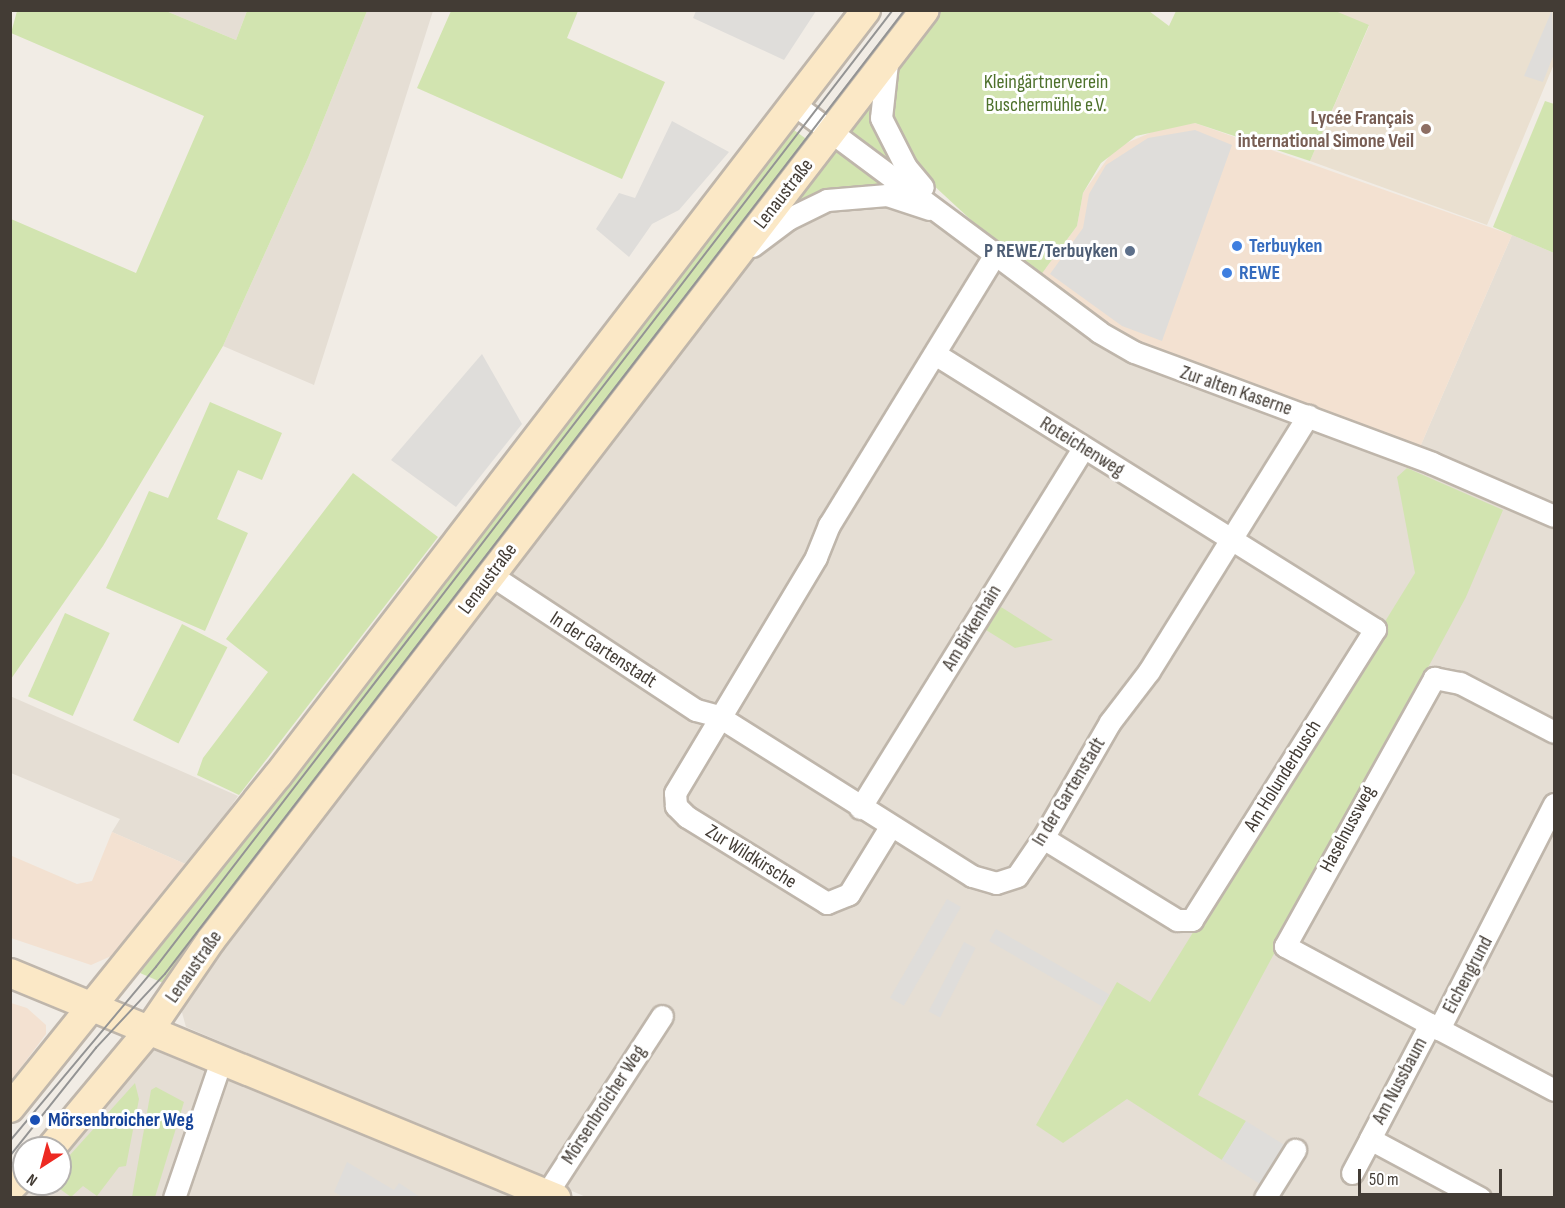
<!DOCTYPE html>
<html>
<head>
<meta charset="utf-8">
<style>
  body { margin:0 }
  #map { position:relative; width:1565px; height:1208px; overflow:hidden; background:#f1ece5; font-family:"Sofia Sans Condensed",sans-serif }
  div>[style] { position:absolute }
  [style*='--x'] { left:calc(var(--x)*1px); top:calc(var(--y)*1px); width:calc(var(--w)*1px); rotate:calc(var(--a)*1deg) }
  .residential>* { inset:0; background:#e5ded4 }
  .commercial>* { inset:0; background:#f3e1d1 }
  .education>* { inset:0; background:#eae0d0 }
  .green>* { inset:0; background:#d2e4b0; transform-origin:0 0 }
  .parking>* { inset:0; background:#dfddda; transform-origin:0 0 }
  .roads { filter:drop-shadow(2px 0 #bfb6ab) drop-shadow(-2px 0 #bfb6ab) drop-shadow(0 2px #bfb6ab) drop-shadow(0 -2px #bfb6ab) }
  .street>* { height:21px; margin:-10.5px; padding:0 10.5px; transform-origin:10.5px; border-radius:10.5px; background:#fff }
  .secondary>* { height:28px; margin:-14px; padding:0 14px; transform-origin:14px; border-radius:14px; background:#fbe8c6 }
  .tram>* { height:1.5px; margin:-0.75px; padding:0 0.75px; transform-origin:0.75px; border-radius:0.75px; background:#949494 }
  .dots>* { width:16px; height:16px; translate:-50% -50%; box-sizing:border-box; border:3px solid #fff; border-radius:50% }
  span { translate:-50% -50%; white-space:nowrap; text-align:center; line-height:1.15; -webkit-text-stroke:6px #fff; paint-order:stroke }
  .park-label { font-size:20px; color:#4e712c }
  .education-label { font-size:20px; color:#785e54; font-weight:700 }
  .right { translate:-100% -50%; text-align:right }
  .street-label { font-size:20px; color:#433c35 }
  .shop-label { font-size:20px; color:#366cbe; font-weight:700 }
  .left { translate:0 -50%; text-align:left }
  .service-label { font-size:20px; color:#4e5e75; font-weight:700 }
  .transit-label { font-size:20px; color:#164399; font-weight:700 }
  .frame { position:absolute; inset:0; border:12px solid #433c35; pointer-events:none }
  .north { position:absolute; left:12px; top:1136px; width:60px; height:60px; box-sizing:border-box; background:#fff; border:2px solid #b4b1ae; border-radius:50%; rotate:216deg; font-size:16px; font-weight:700; line-height:24px; text-align:center; color:#433c35 }
  .north::after { content:''; display:block; margin:auto; width:21px; height:27px; background:#ed2921; clip-path:polygon(50% 0,100% 100%,50% 72%,0 100%) }
  .scale { position:absolute; left:1358px; top:1169px; width:144px; height:27px; box-sizing:border-box; border:3px solid #433c35; border-top:0; padding-left:8px; font-size:18px; line-height:21px; white-space:nowrap; color:#433c35; -webkit-text-stroke:4px #fff; paint-order:stroke }
</style>
</head>
<body>
<div id="map">
  <div class="residential">
    <i style="clip-path:polygon(166px 11px,247px 11px,236px 40px)"></i>
    <i style="clip-path:polygon(367px 11px,433px 11px,314px 385px,223px 346px,308px 158px)"></i>
    <i style="clip-path:polygon(875px 197px,945px 218px,1554px 521px,1554px 1197px,586px 1197px,186px 1027px,178px 998px,733px 269px,788px 224px,830px 205px)"></i>
    <i style="clip-path:polygon(1512px 235px,1554px 253px,1554px 516px,1417px 454px)"></i>
    <i style="clip-path:polygon(10px 696px,238px 796px,190px 866px,112px 832px,120px 819px,11px 773px)"></i>
    <i style="clip-path:polygon(147px 1046px,518px 1197px,21px 1198px,32px 1184px,60px 1184px,60px 1151px)"></i>
  </div>
  <div class="commercial">
    <i style="clip-path:polygon(1195px 123px,1512px 235px,1417px 454px,1142px 353px,1040px 276px,1077px 226px,1083px 193px,1115px 148px,1166px 126px)"></i>
    <i style="clip-path:polygon(112px 832px,190px 866px,118px 953px,91px 965px,11px 938px,12px 856px,77px 884px,92px 881px)"></i>
    <i style="clip-path:polygon(11px 1003px,27px 1008px,46px 1025px,46px 1034px,11px 1081px)"></i>
  </div>
  <div class="education">
    <i style="clip-path:polygon(1333px 11px,1554px 11px,1554px 64px,1487px 225px,1310px 161px,1369px 26px)"></i>
  </div>
  <div class="green">
    <i style="clip-path:polygon(1333px 10px,1369px 25px,1310px 161px,1195px 123px,1136px 136px,1101px 163px,1083px 193px,1077px 226px,1040px 276px,997px 244px,904px 158px,887px 117px,890px 74px,937px 11px,1149px 11px,1169px 26px,1176px 11px)"></i>
    <i style="clip-path:polygon(17px 11px,166px 11px,236px 40px,247px 11px,367px 11px,308px 158px,223px 346px,103px 546px,11px 679px,11px 219px,136px 273px,204px 116px,11px 33px)"></i>
    <i style="clip-path:polygon(451px 11px,578px 11px,567px 38px,665px 82px,622px 179px,417px 88px)"></i>
    <i style="clip-path:polygon(873px 89px,881px 138px,892px 166px,851px 135px,850px 122px)"></i>
    <i style="clip-path:polygon(1545px 101px,1554px 104px,1554px 253px,1493px 227px)"></i>
    <i style="clip-path:polygon(791px 128px,812px 143px,170px 986px,140px 973px)"></i>
    <i style="clip-path:polygon(830px 147px,846px 150px,884px 180px,879px 188px,784px 209px)"></i>
    <i style="clip-path:polygon(210px 402px,282px 433px,262px 480px,238px 470px,217px 519px,248px 533px,205px 631px,106px 588px,149px 491px,168px 498px)"></i>
    <i style="clip-path:polygon(1407px 468px,1503px 510px,1466px 597px,1198px 1095px,1246px 1121px,1222px 1160px,1127px 1099px,1063px 1143px,1036px 1125px,1117px 982px,1150px 1002px,1415px 573px,1397px 477px)"></i>
    <i style="clip-path:polygon(353px 473px,438px 537px,239px 795px,197px 775px,203px 758px,268px 672px,226px 639px)"></i>
    <i style="clip-path:polygon(1001px 607px,1053px 640px,1015px 648px,986px 630px)"></i>
    <i style="left:65px;top:613px;width:49px;height:91px;rotate:24deg"></i>
    <i style="left:182px;top:624px;width:51px;height:108px;rotate:27deg"></i>
    <i style="clip-path:polygon(135px 1083px,139px 1099px,126px 1166px,119px 1167px,97px 1196px,83px 1186px,71px 1197px,53px 1184px,60px 1184px,60px 1166px)"></i>
    <i style="clip-path:polygon(156px 1087px,184px 1102px,155px 1197px,132px 1197px,151px 1090px)"></i>
  </div>
  <div class="parking">
    <i style="clip-path:polygon(1552px 10px,1554px 54px,1543px 82px,1524px 76px)"></i>
    <i style="clip-path:polygon(696px 11px,696px 10px,816px 11px,784px 60px,693px 18px)"></i>
    <i style="clip-path:polygon(672px 121px,729px 152px,679px 210px,652px 224px,629px 257px,596px 229px,619px 193px,635px 198px)"></i>
    <i style="clip-path:polygon(1195px 130px,1232px 145px,1162px 341px,1122px 326px,1050px 274px,1083px 228px,1089px 194px,1106px 165px,1148px 138px)"></i>
    <i style="clip-path:polygon(482px 354px,522px 424px,456px 507px,391px 460px)"></i>
    <i style="left:947px;top:899px;width:16px;height:114px;rotate:30deg"></i>
    <i style="left:996px;top:929px;width:131px;height:14px;rotate:30deg"></i>
    <i style="left:964px;top:942px;width:13px;height:78px;rotate:27deg"></i>
    <i style="left:1246px;top:1121px;width:49px;height:46px;rotate:32deg"></i>
    <i style="clip-path:polygon(347px 1162px,394px 1190px,399px 1183px,420px 1197px,343px 1197px,334px 1192px)"></i>
  </div>
  <div class="roads">
    <div class="street">
      <i style="--x:887;--y:63;--w:55;--a:96.2"></i>
      <i style="--x:881;--y:118;--w:55;--a:63"></i>
      <i style="--x:906;--y:167;--w:26;--a:50"></i>
      <i style="--x:795;--y:105;--w:379;--a:36.7"></i>
      <i style="--x:1099;--y:332;--w:40;--a:29.7"></i>
      <i style="--x:1134;--y:352;--w:318;--a:20.4"></i>
      <i style="--x:1432;--y:463;--w:133;--a:23.5"></i>
      <i style="--x:752;--y:246;--w:45;--a:-36.9"></i>
      <i style="--x:788;--y:219;--w:43;--a:-26"></i>
      <i style="--x:827;--y:200;--w:60;--a:-4.8"></i>
      <i style="--x:887;--y:195;--w:44;--a:18.4"></i>
      <i style="--x:935;--y:354;--w:519;--a:32.01"></i>
      <i style="--x:1375;--y:629;--w:344;--a:122.2"></i>
      <i style="--x:1192;--y:920;--w:15;--a:180"></i>
      <i style="--x:1177;--y:920;--w:157;--a:-148.5"></i>
      <i style="--x:491;--y:575;--w:245;--a:33.4"></i>
      <i style="--x:696;--y:710;--w:23;--a:15"></i>
      <i style="--x:718;--y:716;--w:300;--a:32.2"></i>
      <i style="--x:972;--y:876;--w:25;--a:16"></i>
      <i style="--x:996;--y:883;--w:22;--a:-18"></i>
      <i style="--x:1017;--y:876;--w:46;--a:-55.6"></i>
      <i style="--x:1043;--y:838;--w:134;--a:-60"></i>
      <i style="--x:1110;--y:722;--w:64;--a:-52.6"></i>
      <i style="--x:1149;--y:671;--w:301;--a:-58.1"></i>
      <i style="--x:1554;--y:804;--w:253;--a:117.1"></i>
      <i style="--x:1439;--y:1029;--w:130;--a:27.9"></i>
      <i style="--x:860;--y:808;--w:423;--a:-58.2"></i>
      <i style="--x:890;--y:827;--w:79;--a:121.5"></i>
      <i style="--x:849;--y:894;--w:24;--a:158"></i>
      <i style="--x:827;--y:903;--w:164;--a:-148.4"></i>
      <i style="--x:687;--y:817;--w:16;--a:-135"></i>
      <i style="--x:676;--y:806;--w:13;--a:-94"></i>
      <i style="--x:675;--y:793;--w:275;--a:-59.1"></i>
      <i style="--x:816;--y:557;--w:35;--a:-68"></i>
      <i style="--x:829;--y:525;--w:318;--a:-58.5"></i>
      <i style="--x:1430;--y:1024;--w:130;--a:117.6"></i>
      <i style="--x:1370;--y:1139;--w:125;--a:28.2"></i>
      <i style="--x:1439;--y:1029;--w:175;--a:-151.7"></i>
      <i style="--x:1285;--y:946;--w:307;--a:-60.9"></i>
      <i style="--x:1434;--y:678;--w:26;--a:11"></i>
      <i style="--x:1460;--y:683;--w:106;--a:27.5"></i>
      <i style="--x:1352;--y:1173;--w:38;--a:-62"></i>
      <i style="--x:547;--y:1193;--w:211;--a:-57"></i>
      <i style="--x:174;--y:1198;--w:148;--a:-71.1"></i>
      <i style="--x:1265;--y:1198;--w:57;--a:-58"></i>
    </div>
    <div class="secondary">
      <i style="--x:10;--y:973;--w:591;--a:22.4"></i>
      <i style="--x:10;--y:1108;--w:427;--a:-51.2"></i>
      <i style="--x:278;--y:775;--w:965;--a:-52.45"></i>
      <i style="--x:51;--y:1148;--w:155;--a:-50.2"></i>
      <i style="--x:150;--y:1029;--w:108;--a:-55.6"></i>
      <i style="--x:211;--y:940;--w:1172;--a:-52.49"></i>
      <i style="--x:10;--y:1188;--w:20;--a:-45"></i>
    </div>
  </div>
  <div class="tram">
    <i style="--x:10;--y:1141;--w:227;--a:-50"></i>
    <i style="--x:156;--y:967;--w:1208;--a:-52.4"></i>
    <i style="--x:10;--y:1156;--w:138;--a:-51.5"></i>
    <i style="--x:96;--y:1048;--w:101;--a:-47"></i>
    <i style="--x:165;--y:974;--w:1215;--a:-52.49"></i>
  </div>
  <div class="dots">
    <i style="left:1426px;top:129px;background:#8d6e63"></i>
    <i style="left:1237px;top:246px;background:#3f7fe0"></i>
    <i style="left:1130px;top:251px;background:#5c6f8a"></i>
    <i style="left:1227px;top:273px;background:#3f7fe0"></i>
    <i style="left:35px;top:1120px;background:#1a4fb4"></i>
  </div>
  <div class="park-label">
    <span style="left:1046px;top:94px">Kleingärtnerverein<br>Buschermühle e.V.</span>
  </div>
  <div class="education-label">
    <span class="right" style="left:1414px;top:130px">Lycée Français<br>international Simone Veil</span>
  </div>
  <div class="street-label">
    <span style="left:784px;top:194px;rotate:-52deg">Lenaustraße</span>
    <span style="left:1236px;top:391px;rotate:19deg">Zur alten Kaserne</span>
    <span style="left:1082px;top:447px;rotate:32deg">Roteichenweg</span>
    <span style="left:488px;top:579px;rotate:-53deg">Lenaustraße</span>
    <span style="left:972px;top:628px;rotate:-59deg">Am Birkenhain</span>
    <span style="left:603px;top:650px;rotate:33deg">In der Gartenstadt</span>
    <span style="left:1283px;top:776px;rotate:-58deg">Am Holunderbusch</span>
    <span style="left:1069px;top:792px;rotate:-59deg">In der Gartenstadt</span>
    <span style="left:1348px;top:829px;rotate:-62deg">Haselnussweg</span>
    <span style="left:751px;top:857px;rotate:32deg">Zur Wildkirsche</span>
    <span style="left:194px;top:967px;rotate:-55deg">Lenaustraße</span>
    <span style="left:1468px;top:975px;rotate:-62deg">Eichengrund</span>
    <span style="left:1400px;top:1081px;rotate:-62deg">Am Nussbaum</span>
    <span style="left:604px;top:1105px;rotate:-57deg">Mörsenbroicher Weg</span>
  </div>
  <div class="shop-label">
    <span class="left" style="left:1249px;top:246px">Terbuyken</span>
    <span class="left" style="left:1239px;top:273px">REWE</span>
  </div>
  <div class="service-label">
    <span class="right" style="left:1118px;top:251px">P REWE/Terbuyken</span>
  </div>
  <div class="transit-label">
    <span class="left" style="left:48px;top:1120px">Mörsenbroicher Weg</span>
  </div>
  <div class="frame"></div>
  <div class="north">N</div>
  <div class="scale">50 m</div>
</div>
</body>
</html>
